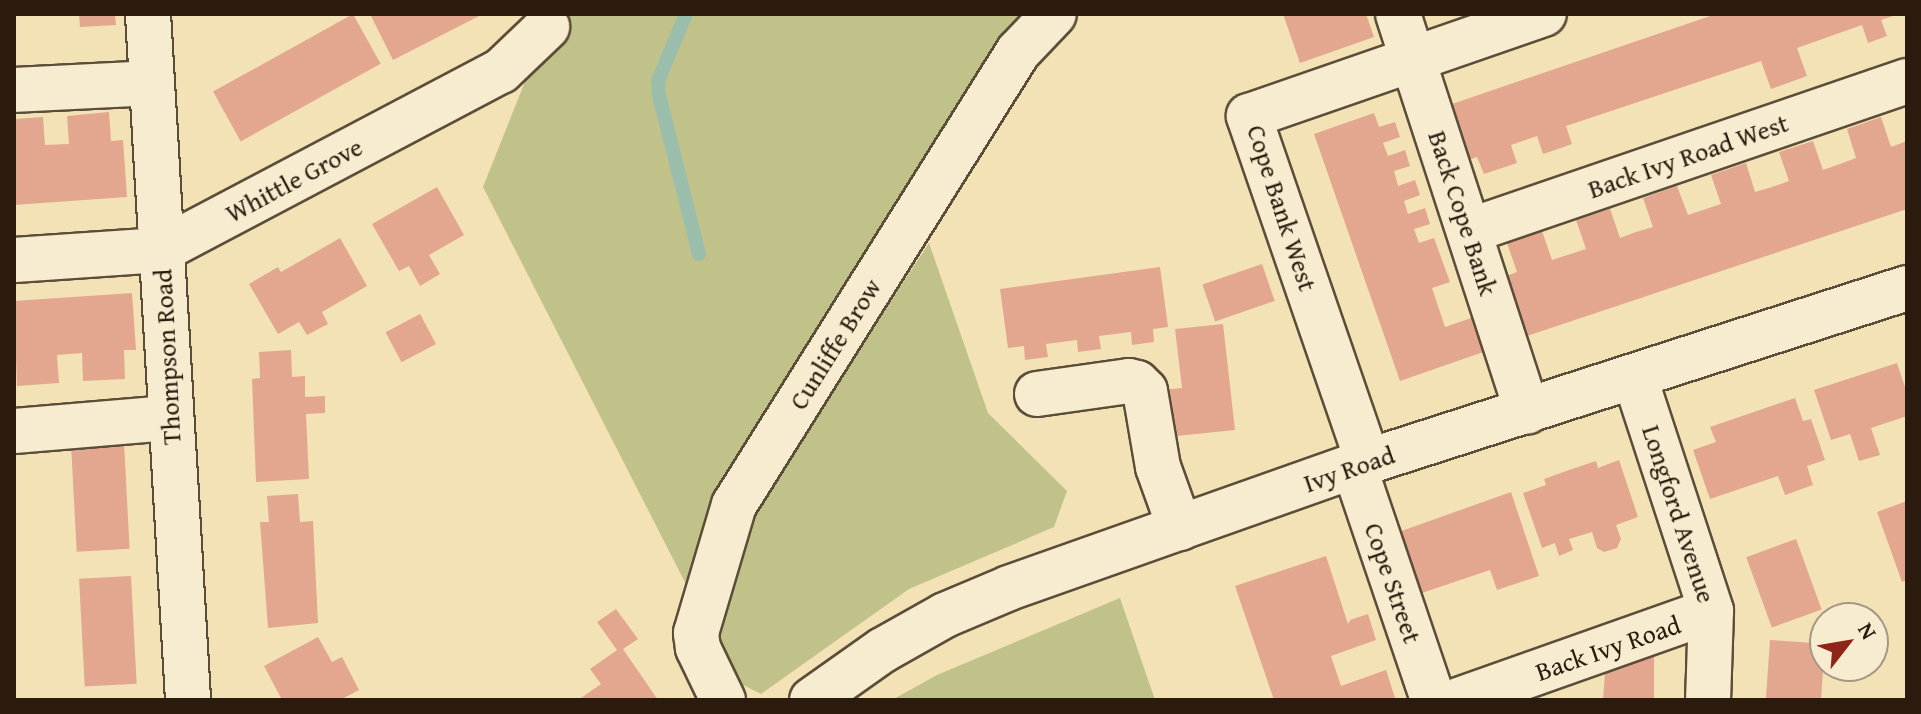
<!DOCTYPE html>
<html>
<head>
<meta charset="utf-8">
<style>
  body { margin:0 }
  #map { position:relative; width:1921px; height:714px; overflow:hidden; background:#f3e2b6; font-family:"Gentium Book Plus",serif }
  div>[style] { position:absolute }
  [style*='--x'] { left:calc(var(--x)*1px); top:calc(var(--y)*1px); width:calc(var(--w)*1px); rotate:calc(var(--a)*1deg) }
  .green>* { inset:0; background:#c1c289 }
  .stream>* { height:14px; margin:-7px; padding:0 7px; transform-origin:7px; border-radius:7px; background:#9bbeac }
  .building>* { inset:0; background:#e3a790; transform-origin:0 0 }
  .roads { filter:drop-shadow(2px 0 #5c4d38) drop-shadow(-2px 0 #5c4d38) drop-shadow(0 2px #5c4d38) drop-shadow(0 -2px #5c4d38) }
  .minor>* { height:44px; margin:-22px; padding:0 22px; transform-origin:22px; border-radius:22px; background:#f7ecd0 }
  span { translate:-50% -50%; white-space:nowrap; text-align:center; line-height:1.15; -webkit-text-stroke:7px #f7ecd0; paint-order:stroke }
  .street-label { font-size:26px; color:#2a1b0e }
  .frame { position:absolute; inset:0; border:16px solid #2a1b0e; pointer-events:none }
  .north { position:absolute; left:1809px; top:602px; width:80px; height:80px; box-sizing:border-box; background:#f7ecd0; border:2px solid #a59882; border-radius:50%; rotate:59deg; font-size:22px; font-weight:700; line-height:32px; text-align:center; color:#2a1b0e }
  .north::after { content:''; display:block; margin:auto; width:28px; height:36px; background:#8f2418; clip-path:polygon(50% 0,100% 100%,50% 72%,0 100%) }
</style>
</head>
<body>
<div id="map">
  <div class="green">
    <i style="clip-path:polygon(552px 14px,1032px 14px,690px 592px,483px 187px)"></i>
    <i style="clip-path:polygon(929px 243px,988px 413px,1067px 491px,1054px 527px,909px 589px,761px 694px,737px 682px,713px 633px,752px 513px)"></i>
    <i style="clip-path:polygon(1120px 598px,1155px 700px,892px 700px,937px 675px)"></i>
  </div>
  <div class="stream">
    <i style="--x:686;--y:14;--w:73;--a:112.7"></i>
    <i style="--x:658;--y:81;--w:14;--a:86"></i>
    <i style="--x:659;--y:95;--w:164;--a:75.9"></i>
  </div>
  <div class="building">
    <i style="clip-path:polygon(79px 14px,115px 14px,116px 25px,80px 27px)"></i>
    <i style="left:353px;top:14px;width:57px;height:160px;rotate:61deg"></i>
    <i style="clip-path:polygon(370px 14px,483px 14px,393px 60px)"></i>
    <i style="clip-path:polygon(1283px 14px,1366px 14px,1374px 37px,1300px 63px)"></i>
    <i style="clip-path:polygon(1716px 14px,1896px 15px,1881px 20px,1887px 36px,1868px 43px,1862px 25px,1797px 48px,1807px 76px,1771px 89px,1761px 61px,1566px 126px,1572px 144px,1558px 149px,1543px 154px,1537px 136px,1511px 145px,1517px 163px,1484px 174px,1477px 157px,1468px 160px,1449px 105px)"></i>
    <i style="clip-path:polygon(109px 112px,111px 141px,123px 140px,127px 197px,14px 205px,14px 119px,43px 117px,45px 145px,69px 144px,67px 116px)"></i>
    <i style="clip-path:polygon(1374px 113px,1379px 127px,1395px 122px,1400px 137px,1383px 143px,1388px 156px,1405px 150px,1410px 166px,1394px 171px,1398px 186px,1415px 180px,1420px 195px,1404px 201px,1408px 214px,1425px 208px,1430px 224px,1414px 229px,1419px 243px,1434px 238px,1450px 282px,1432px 288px,1445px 327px,1480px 315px,1492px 349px,1400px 381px,1314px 134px)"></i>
    <i style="clip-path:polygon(1881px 117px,1891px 147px,1907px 141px,1907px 209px,1521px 338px,1501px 278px,1517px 272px,1507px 243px,1542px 231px,1552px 260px,1586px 249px,1576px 220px,1610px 209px,1620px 238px,1636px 232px,1653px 227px,1643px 198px,1677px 186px,1688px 215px,1721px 204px,1711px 175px,1746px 163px,1755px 192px,1772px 187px,1789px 181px,1779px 152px,1813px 141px,1823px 170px,1840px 164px,1856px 158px,1847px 129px)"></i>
    <i style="clip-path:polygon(437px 187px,464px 235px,429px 255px,440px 274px,420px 286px,409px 266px,399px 271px,372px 224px)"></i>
    <i style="clip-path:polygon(340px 238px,367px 286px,322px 312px,328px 324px,307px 335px,299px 322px,278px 334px,249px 284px,278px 267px,281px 272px)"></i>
    <i style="left:1262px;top:264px;width:39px;height:63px;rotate:71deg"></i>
    <i style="clip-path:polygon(1160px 267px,1168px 327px,1153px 329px,1154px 342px,1132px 345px,1131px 332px,1099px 336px,1101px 349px,1078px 352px,1077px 340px,1046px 344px,1048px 357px,1025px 360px,1024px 346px,1008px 348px,1000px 289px)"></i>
    <i style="clip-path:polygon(132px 293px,136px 350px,124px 350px,125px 379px,83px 381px,82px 353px,57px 355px,59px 383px,17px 386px,14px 301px)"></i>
    <i style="left:420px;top:314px;width:34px;height:39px;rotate:62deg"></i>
    <i style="clip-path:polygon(1223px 324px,1235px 430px,1167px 437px,1161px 390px,1182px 388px,1175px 329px)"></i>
    <i style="clip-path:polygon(291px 350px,292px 377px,305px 376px,305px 397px,325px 396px,325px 413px,306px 414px,309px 479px,256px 482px,252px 379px,260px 378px,259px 352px)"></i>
    <i style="clip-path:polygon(1897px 363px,1907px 393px,1907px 416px,1871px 428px,1880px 455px,1859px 461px,1850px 434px,1831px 440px,1814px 390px)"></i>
    <i style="clip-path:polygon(1795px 398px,1803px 421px,1811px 419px,1825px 460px,1807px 466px,1813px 485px,1785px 495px,1778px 476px,1710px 499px,1693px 450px,1716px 442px,1710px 427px)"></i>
    <i style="left:124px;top:442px;width:107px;height:53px;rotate:87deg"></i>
    <i style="clip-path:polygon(1619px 460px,1638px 517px,1616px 525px,1621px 539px,1617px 548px,1604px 552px,1597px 548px,1592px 532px,1569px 539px,1573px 550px,1559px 556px,1555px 543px,1542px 548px,1523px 493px,1546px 485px,1544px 479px,1569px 470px,1596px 461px,1598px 468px)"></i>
    <i style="clip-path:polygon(1511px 492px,1539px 576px,1497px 590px,1490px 570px,1413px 596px,1393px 534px)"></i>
    <i style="clip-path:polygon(298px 494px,300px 522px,313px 521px,318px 623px,268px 628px,260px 522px,269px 522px,267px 496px)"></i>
    <i style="clip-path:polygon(1907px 501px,1907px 580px,1902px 582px,1877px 512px)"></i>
    <i style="left:1796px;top:539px;width:75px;height:53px;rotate:70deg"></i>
    <i style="clip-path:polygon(1326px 556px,1348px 624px,1350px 620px,1368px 614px,1376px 640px,1331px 656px,1341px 686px,1386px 670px,1395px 698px,1274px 700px,1235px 586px)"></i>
    <i style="left:131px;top:576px;width:108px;height:52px;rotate:87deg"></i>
    <i style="clip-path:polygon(616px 609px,638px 639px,623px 649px,658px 700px,578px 700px,601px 684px,590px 669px,617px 650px,597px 622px)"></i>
    <i style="clip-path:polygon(318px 637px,332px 662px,342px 657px,359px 690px,340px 700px,282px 700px,264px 666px)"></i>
    <i style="left:1770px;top:640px;width:55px;height:60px;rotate:4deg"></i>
    <i style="clip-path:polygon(1654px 649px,1654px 700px,1603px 700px,1606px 660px)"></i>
  </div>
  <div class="roads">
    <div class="minor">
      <i style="--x:148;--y:14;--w:687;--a:86.66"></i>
      <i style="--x:1398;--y:14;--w:418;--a:72"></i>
      <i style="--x:14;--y:90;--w:138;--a:-2.9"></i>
      <i style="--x:1469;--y:231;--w:463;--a:-18.9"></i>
      <i style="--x:14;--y:260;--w:147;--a:-3.9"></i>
      <i style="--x:161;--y:250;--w:384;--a:-27.8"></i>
      <i style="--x:501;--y:71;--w:64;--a:-43.7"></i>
      <i style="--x:1635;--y:378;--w:245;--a:71.9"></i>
      <i style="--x:1711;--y:611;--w:89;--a:91.9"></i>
      <i style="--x:1037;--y:394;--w:93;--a:-8"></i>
      <i style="--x:1129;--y:381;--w:8;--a:14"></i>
      <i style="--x:1137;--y:383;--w:11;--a:45"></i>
      <i style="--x:1145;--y:391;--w:77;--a:80.3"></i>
      <i style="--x:1158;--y:467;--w:65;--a:70.2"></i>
      <i style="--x:14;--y:431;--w:157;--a:-4.8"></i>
      <i style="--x:1368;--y:462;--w:366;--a:-109"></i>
      <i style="--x:1249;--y:116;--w:312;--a:-19.1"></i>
      <i style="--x:1354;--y:466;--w:247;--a:71.3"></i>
      <i style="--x:723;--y:700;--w:58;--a:-115.7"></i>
      <i style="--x:698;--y:648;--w:15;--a:-98"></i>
      <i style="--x:696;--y:633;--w:134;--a:-73.5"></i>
      <i style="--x:734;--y:505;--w:535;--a:-57.92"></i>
      <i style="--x:1018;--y:52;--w:52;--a:-46.5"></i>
      <i style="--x:812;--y:700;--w:87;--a:-35.2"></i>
      <i style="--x:883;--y:650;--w:71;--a:-29.4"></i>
      <i style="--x:945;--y:615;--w:69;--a:-22.9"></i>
      <i style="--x:1009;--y:588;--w:366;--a:-19.5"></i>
      <i style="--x:1354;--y:466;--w:581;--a:-17.84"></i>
      <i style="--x:1459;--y:700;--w:267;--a:-19.5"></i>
    </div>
  </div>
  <div class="street-label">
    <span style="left:1688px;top:156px;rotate:-19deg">Back Ivy Road West</span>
    <span style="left:294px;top:180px;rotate:-28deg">Whittle Grove</span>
    <span style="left:1282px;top:208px;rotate:72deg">Cope Bank West</span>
    <span style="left:1463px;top:213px;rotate:72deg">Back Cope Bank</span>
    <span style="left:835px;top:344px;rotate:-58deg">Cunliffe Brow</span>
    <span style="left:167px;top:357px;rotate:-93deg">Thompson Road</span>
    <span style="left:1349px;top:469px;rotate:-19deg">Ivy Road</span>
    <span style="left:1679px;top:514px;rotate:72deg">Longford Avenue</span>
    <span style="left:1393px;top:583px;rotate:71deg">Cope Street</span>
    <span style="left:1608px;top:648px;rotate:-19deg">Back Ivy Road</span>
  </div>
  <div class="frame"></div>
  <div class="north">N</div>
</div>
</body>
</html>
